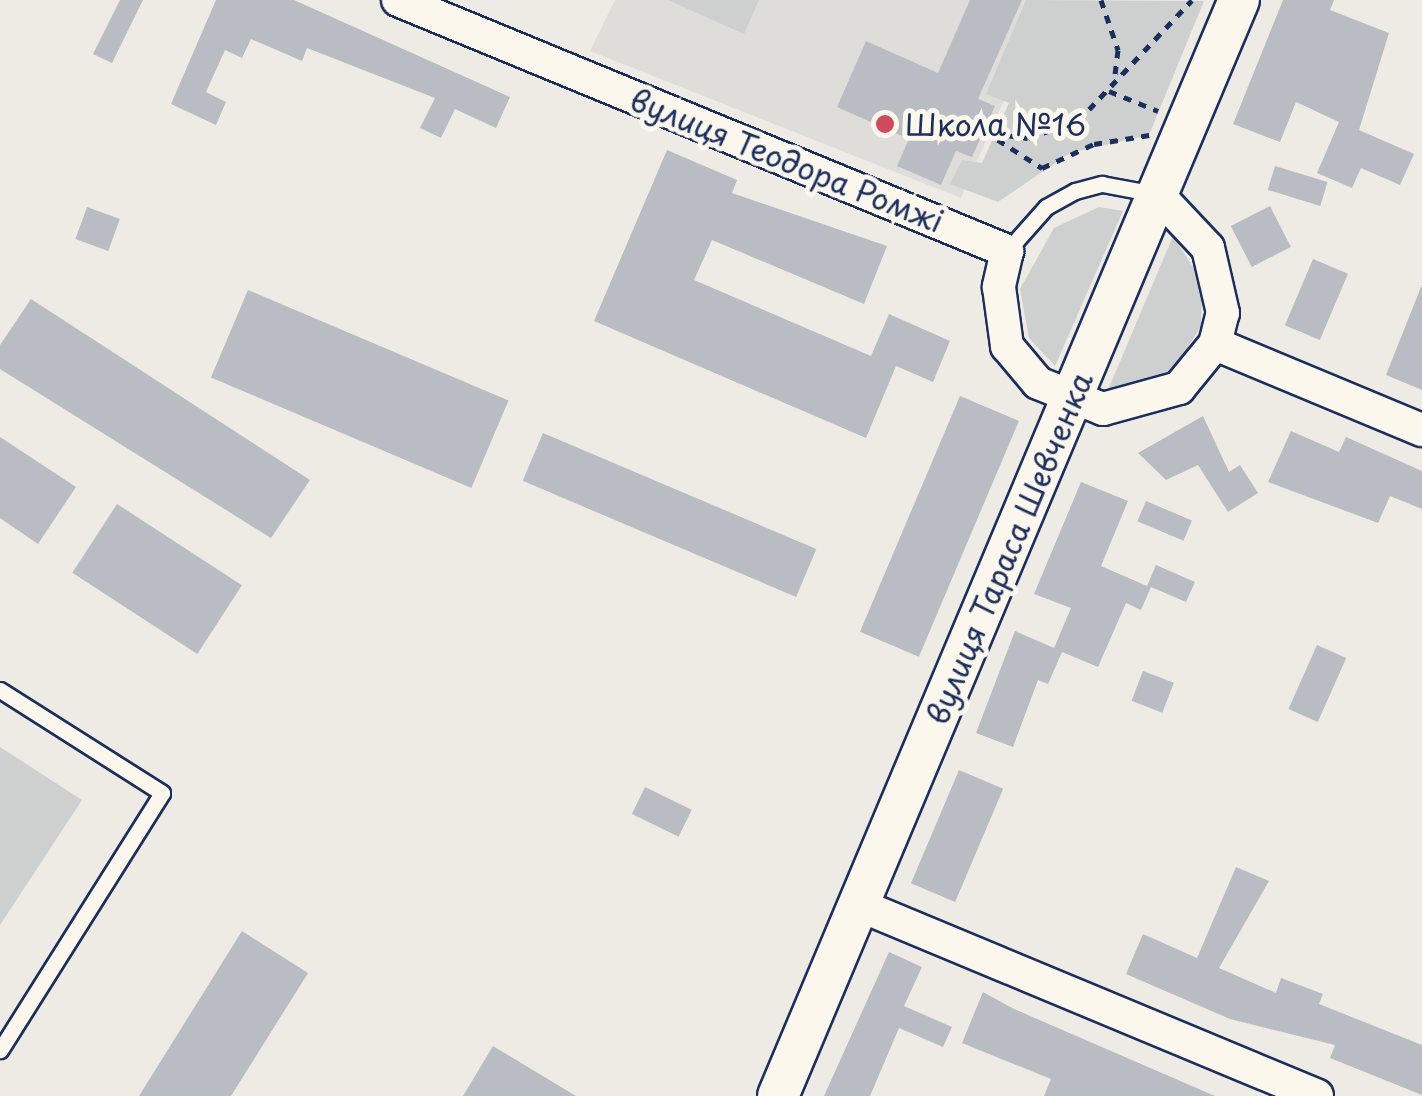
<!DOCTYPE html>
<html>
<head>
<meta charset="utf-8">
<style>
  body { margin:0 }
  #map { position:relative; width:1422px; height:1096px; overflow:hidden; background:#eeebe4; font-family:"Playpen Sans",sans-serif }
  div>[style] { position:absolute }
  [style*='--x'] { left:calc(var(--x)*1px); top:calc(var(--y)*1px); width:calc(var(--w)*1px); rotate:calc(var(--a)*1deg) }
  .built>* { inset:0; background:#deddda }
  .green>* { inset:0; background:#cecfcf }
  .building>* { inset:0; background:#b9bcc3; transform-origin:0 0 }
  .path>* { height:5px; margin-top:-2.5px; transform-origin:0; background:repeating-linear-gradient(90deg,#1b2f5e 0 8px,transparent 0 16px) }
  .roads { filter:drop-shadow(2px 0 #1b2f5e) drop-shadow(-2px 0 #1b2f5e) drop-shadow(0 2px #1b2f5e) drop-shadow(0 -2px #1b2f5e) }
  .service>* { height:15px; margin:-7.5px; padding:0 7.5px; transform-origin:7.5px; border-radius:7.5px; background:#fbf7ec }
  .minor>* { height:32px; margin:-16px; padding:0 16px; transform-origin:16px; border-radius:16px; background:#fbf7ec }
  .tertiary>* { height:40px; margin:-20px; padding:0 20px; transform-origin:20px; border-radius:20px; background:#fbf7ec }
  .dots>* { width:28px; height:28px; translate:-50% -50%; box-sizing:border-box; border:5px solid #fbf7ec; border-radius:50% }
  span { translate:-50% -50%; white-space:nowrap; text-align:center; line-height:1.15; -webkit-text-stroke:10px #fbf7ec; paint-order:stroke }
  .poi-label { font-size:30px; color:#1b2f5e }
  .left { translate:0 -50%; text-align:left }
  .street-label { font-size:30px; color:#1b2f5e }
</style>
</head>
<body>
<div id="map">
  <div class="built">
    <i style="clip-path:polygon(615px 0,1048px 0,961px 198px,590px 51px)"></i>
  </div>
  <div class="green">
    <i style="clip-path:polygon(668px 0,759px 0,744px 34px)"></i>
    <i style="clip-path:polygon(1026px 0,1204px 1px,1149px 135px,1070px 153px,998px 202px,950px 184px,962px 160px,982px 163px,1009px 103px,986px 94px)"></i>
    <i style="clip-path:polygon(1099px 207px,1123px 211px,1055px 366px,1029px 338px,1020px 289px,1054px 228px)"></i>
    <i style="clip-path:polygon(1173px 236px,1202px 281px,1201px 326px,1177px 365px,1152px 382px,1108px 390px)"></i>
    <i style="clip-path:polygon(0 747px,82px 800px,0 925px)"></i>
  </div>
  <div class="building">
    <i style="clip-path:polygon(120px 0,143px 0,112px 63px,93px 54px)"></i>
    <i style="clip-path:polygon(216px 0,294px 0,510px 97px,496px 128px,455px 109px,441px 138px,420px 128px,435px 98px,307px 48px,302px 61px,251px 39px,242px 58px,225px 50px,206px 92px,226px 102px,216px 125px,171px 104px)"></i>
    <i style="clip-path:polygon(970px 0,1022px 0,978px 99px,995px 106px,972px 157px,956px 151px,941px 185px,897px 166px,909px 139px,837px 107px,866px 41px,938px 73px)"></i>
    <i style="clip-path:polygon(1283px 0,1334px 0,1330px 10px,1389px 33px,1359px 130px,1414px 154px,1400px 185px,1361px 168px,1352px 188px,1317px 173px,1339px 122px,1296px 102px,1280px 142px,1233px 124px)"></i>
    <i style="clip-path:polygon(667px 150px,737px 180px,732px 193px,887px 246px,864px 304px,712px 240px,694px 280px,871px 356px,889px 314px,950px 341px,933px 382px,896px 366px,866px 438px,594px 321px)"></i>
    <i style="left:1275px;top:166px;width:55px;height:25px;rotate:17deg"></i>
    <i style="left:1270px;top:206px;width:46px;height:44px;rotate:63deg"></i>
    <i style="left:87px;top:207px;width:35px;height:34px;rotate:20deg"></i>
    <i style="left:1313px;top:259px;width:38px;height:72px;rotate:23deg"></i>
    <i style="clip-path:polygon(1421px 287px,1422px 287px,1422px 390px,1386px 375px)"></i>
    <i style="left:248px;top:290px;width:283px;height:95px;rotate:23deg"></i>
    <i style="clip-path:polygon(31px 299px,310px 480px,271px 538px,0 369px,0 345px)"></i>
    <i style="left:960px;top:396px;width:64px;height:256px;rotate:23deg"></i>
    <i style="clip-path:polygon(1203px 416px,1229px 472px,1240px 465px,1258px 493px,1228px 512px,1198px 465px,1166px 480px,1138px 453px)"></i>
    <i style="clip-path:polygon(1291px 431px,1339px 452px,1346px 437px,1422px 471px,1422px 509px,1390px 496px,1378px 523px,1268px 482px)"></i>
    <i style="left:543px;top:433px;width:297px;height:52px;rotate:23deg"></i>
    <i style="clip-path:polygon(0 437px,76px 487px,38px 544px,0 518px)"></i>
    <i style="clip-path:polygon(1081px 482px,1128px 501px,1101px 566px,1147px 586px,1156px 565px,1195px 582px,1186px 602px,1151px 587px,1141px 610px,1126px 603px,1098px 667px,1062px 652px,1048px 684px,1038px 680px,1013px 747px,976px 733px,1015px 631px,1054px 648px,1071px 608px,1034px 594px)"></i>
    <i style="left:1146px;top:501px;width:50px;height:22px;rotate:23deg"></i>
    <i style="left:117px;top:504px;width:149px;height:82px;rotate:33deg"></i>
    <i style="left:1317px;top:645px;width:32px;height:70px;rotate:24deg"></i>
    <i style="left:1143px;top:671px;width:33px;height:32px;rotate:21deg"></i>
    <i style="left:959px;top:770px;width:48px;height:123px;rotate:23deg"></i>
    <i style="left:645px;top:787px;width:52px;height:30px;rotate:26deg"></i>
    <i style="clip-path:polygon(1236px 867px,1269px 881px,1219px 968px,1276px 993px,1281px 978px,1323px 994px,1319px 1004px,1422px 1045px,1422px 1095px,1330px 1058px,1335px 1045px,1230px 1019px,1126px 974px,1143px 934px,1197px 958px)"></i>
    <i style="clip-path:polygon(242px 931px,308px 973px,231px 1096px,139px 1096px)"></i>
    <i style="clip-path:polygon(889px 952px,922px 967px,904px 1006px,952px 1027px,943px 1047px,899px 1028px,870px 1096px,824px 1096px)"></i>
    <i style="clip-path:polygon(983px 992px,1014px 1009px,1215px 1096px,1044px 1096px,1051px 1079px,962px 1043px)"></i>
    <i style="clip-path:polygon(493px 1046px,576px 1096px,463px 1096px)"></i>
  </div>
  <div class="path">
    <i style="--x:1101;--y:0;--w:53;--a:71.2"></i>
    <i style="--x:1118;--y:50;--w:32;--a:97"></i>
    <i style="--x:1109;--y:91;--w:53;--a:22.2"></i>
    <i style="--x:984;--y:131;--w:69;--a:32.5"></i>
    <i style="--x:1042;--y:168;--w:57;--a:-24.8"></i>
    <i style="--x:1094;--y:144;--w:56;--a:-9.3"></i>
    <i style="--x:992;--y:133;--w:36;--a:8"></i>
    <i style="--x:1028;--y:138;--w:53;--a:-18.8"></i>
    <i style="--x:1078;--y:121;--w:166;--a:-46.7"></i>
  </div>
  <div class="roads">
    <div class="service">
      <i style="--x:1007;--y:251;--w:59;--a:-48.4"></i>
      <i style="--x:1046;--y:207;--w:33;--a:-29"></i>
      <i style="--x:1075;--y:191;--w:28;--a:-15"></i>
      <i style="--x:1102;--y:184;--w:55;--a:10.5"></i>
      <i style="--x:0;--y:690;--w:192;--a:32.4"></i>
      <i style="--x:162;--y:793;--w:304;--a:122.2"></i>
    </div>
    <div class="minor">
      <i style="--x:398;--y:0;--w:659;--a:22.4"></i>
      <i style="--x:1007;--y:251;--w:37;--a:103"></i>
      <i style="--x:999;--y:287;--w:60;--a:82.3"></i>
      <i style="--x:1007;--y:346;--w:48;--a:50"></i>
      <i style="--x:1038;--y:383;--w:70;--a:21.8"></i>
      <i style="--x:1103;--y:409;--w:79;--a:-15.4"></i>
      <i style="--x:1179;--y:388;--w:57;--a:-50.7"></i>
      <i style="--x:1215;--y:344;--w:32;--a:-76"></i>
      <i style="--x:1223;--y:313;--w:67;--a:-103"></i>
      <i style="--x:1208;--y:248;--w:71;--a:-133.3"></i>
      <i style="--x:1215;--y:344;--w:224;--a:22.6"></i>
      <i style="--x:859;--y:905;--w:496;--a:22.6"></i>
    </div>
    <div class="tertiary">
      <i style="--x:778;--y:1096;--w:1189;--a:-67.19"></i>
    </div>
  </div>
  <div class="dots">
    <i style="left:885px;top:124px;background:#d1495b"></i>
  </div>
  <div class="poi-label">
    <span class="left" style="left:905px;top:124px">Школа №16</span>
  </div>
  <div class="street-label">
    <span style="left:787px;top:160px;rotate:22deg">вулиця Теодора Ромжі</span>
    <span style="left:1009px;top:548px;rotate:-67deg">вулиця Тараса Шевченка</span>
  </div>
</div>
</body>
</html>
